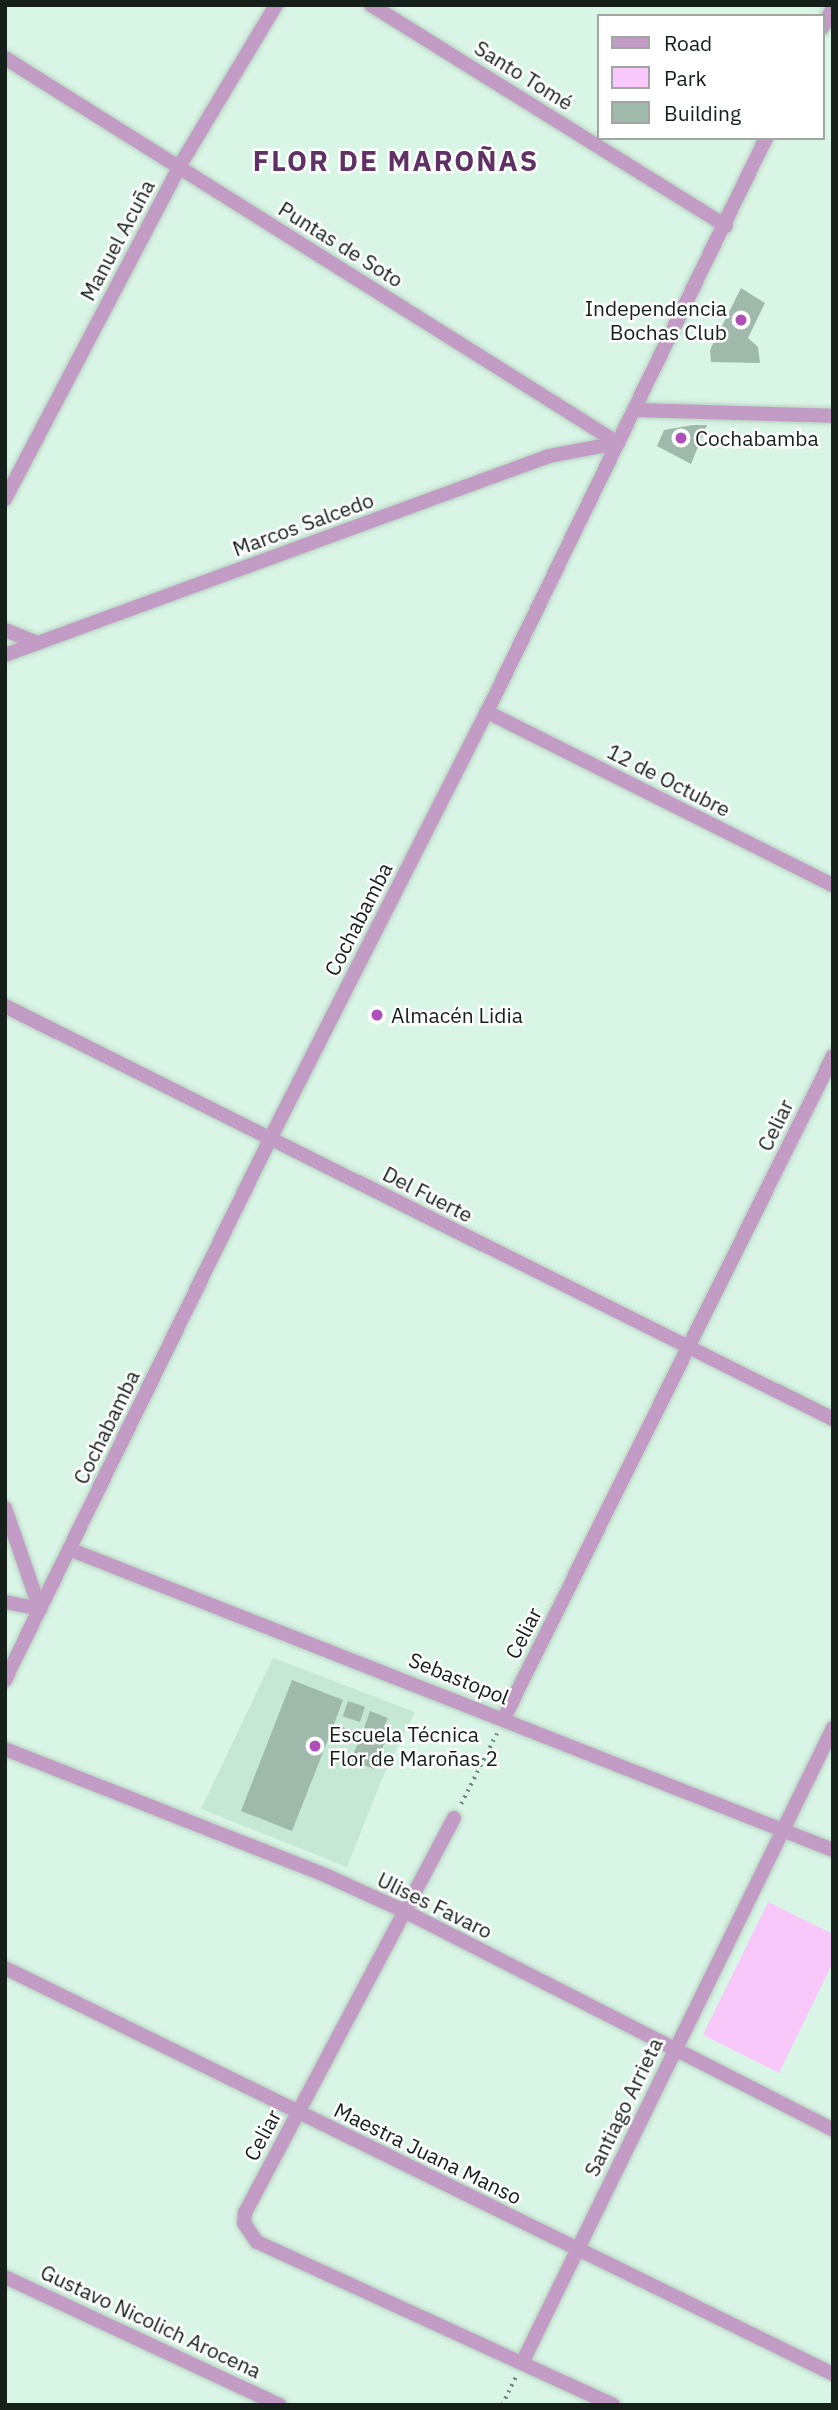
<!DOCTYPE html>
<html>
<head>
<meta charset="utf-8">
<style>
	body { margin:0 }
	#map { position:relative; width:838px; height:2410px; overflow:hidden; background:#d9f5e5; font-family:"IBM Plex Sans",sans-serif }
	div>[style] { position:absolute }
	.built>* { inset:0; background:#c5e8d5 }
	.green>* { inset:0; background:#f8c8fb }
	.building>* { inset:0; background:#9fb9ab; transform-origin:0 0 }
	.path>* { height:3.5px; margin-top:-1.75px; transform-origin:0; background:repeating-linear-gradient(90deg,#74867c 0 2px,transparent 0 7px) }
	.roads { filter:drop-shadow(0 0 2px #b6cfc0) drop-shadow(0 0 2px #b6cfc0) }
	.street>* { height:14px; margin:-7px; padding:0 7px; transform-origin:7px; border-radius:7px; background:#c39cc5 }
	.dots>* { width:19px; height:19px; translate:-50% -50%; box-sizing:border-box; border:4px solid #fff; border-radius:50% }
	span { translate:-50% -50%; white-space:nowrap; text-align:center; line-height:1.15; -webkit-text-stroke:5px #fff; paint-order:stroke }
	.street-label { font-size:21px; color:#16201a }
	.poi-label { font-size:21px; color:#16201a }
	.right { translate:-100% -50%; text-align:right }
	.left { translate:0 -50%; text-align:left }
	.district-label { font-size:28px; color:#603164; font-weight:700; letter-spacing:2px }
	.frame { position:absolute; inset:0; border:7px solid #16201a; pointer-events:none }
	.legend { position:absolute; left:597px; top:14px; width:228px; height:126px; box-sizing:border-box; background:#fff; border:2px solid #a2a6a3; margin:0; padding:9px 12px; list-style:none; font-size:21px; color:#16201a }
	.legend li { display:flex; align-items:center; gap:14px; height:35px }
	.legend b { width:35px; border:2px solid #a2a6a3 }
</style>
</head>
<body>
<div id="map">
	<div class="built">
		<div style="clip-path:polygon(273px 1658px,415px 1712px,382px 1779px,347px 1867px,201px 1809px)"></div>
	</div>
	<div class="green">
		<div style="clip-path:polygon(768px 1902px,833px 1934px,833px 1962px,779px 2073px,703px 2035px)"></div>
	</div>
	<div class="building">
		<div style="clip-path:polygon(741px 288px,765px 303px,748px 338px,758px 347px,760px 363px,711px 362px,710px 350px)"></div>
		<div style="clip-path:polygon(693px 425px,707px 425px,691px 464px,657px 446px,664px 430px)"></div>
		<div style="clip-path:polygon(292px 1680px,343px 1700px,334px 1724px,362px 1734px,370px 1711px,388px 1718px,384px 1727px,390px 1729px,374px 1769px,351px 1760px,358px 1743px,331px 1732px,292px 1831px,241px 1811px)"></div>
		<div style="left:348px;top:1701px;width:18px;height:16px;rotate:19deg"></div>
	</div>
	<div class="path">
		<div style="left:461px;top:1804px;width:80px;rotate:-63.1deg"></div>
		<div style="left:502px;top:2405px;width:32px;rotate:-64deg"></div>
	</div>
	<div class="roads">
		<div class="street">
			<div style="left:371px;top:5px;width:418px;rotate:31.9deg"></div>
			<div style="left:822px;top:28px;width:23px;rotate:-61deg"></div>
			<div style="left:5px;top:58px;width:724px;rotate:32.13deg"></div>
			<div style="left:635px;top:410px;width:198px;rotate:1.7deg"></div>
			<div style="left:5px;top:499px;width:375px;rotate:-62.3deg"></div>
			<div style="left:179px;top:167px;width:189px;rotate:-59.1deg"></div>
			<div style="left:5px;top:630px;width:35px;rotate:22deg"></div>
			<div style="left:5px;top:655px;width:579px;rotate:-20.09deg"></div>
			<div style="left:549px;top:456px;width:70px;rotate:-10.7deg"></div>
			<div style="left:487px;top:712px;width:387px;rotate:26.6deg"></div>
			<div style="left:5px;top:1006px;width:925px;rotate:26.51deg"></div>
			<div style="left:5px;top:1508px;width:107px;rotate:70.9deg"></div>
			<div style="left:69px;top:1549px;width:821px;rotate:21.5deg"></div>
			<div style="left:5px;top:1602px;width:36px;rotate:11deg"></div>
			<div style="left:5px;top:1680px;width:602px;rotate:-63.9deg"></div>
			<div style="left:270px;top:1139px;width:479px;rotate:-63.1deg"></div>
			<div style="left:487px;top:712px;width:638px;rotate:-64.08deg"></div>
			<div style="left:504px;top:1718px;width:739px;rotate:-63.57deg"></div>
			<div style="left:5px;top:1749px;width:344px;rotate:21.5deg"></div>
			<div style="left:325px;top:1875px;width:87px;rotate:24.5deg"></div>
			<div style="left:404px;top:1911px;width:482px;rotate:27deg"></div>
			<div style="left:454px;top:1818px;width:446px;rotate:117.9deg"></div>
			<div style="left:245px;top:2212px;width:11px;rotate:95deg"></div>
			<div style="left:244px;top:2223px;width:23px;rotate:56deg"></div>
			<div style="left:257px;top:2242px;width:392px;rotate:24.6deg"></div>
			<div style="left:5px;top:1968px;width:922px;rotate:26.12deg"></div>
			<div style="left:5px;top:2277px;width:303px;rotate:25deg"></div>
			<div style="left:523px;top:2361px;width:705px;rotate:-63.91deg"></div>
		</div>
	</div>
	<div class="dots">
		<div style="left:741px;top:320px;background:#b04fb7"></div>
		<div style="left:681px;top:438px;background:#b04fb7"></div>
		<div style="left:377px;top:1015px;background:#b04fb7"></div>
		<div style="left:315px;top:1746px;background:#b04fb7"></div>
	</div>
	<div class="street-label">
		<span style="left:524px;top:75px;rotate:32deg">Santo Tomé</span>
		<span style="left:117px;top:240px;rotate:-62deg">Manuel Acuña</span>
		<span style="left:341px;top:244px;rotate:32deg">Puntas de Soto</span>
		<span style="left:303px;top:524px;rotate:-20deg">Marcos Salcedo</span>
		<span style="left:669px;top:780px;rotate:27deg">12 de Octubre</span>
		<span style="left:358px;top:919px;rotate:-63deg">Cochabamba</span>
		<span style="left:775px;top:1125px;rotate:-64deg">Celiar</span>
		<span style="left:428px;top:1194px;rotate:27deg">Del Fuerte</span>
		<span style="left:106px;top:1427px;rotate:-64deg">Cochabamba</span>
		<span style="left:523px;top:1633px;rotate:-63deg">Celiar</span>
		<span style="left:459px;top:1678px;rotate:22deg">Sebastopol</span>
		<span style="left:435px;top:1905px;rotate:26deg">Ulises Favaro</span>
		<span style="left:623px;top:2107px;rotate:-64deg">Santiago Arrieta</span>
		<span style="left:262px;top:2135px;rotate:-62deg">Celiar</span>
		<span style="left:428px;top:2153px;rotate:26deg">Maestra Juana Manso</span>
		<span style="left:151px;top:2321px;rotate:25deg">Gustavo Nicolich Arocena</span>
	</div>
	<div class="poi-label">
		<span class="right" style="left:727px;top:320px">Independencia<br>Bochas Club</span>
		<span class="left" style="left:695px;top:438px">Cochabamba</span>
		<span class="left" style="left:391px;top:1015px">Almacén Lidia</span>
		<span class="left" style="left:329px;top:1746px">Escuela Técnica<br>Flor de Maroñas 2</span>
	</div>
	<div class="district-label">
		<span style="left:396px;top:161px">FLOR DE MAROÑAS</span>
	</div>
	<div class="frame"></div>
	<ul class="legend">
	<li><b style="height:9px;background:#c39cc5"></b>Road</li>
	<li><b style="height:19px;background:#f8c8fb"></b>Park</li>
	<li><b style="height:19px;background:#9fb9ab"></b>Building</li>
	</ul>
</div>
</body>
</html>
